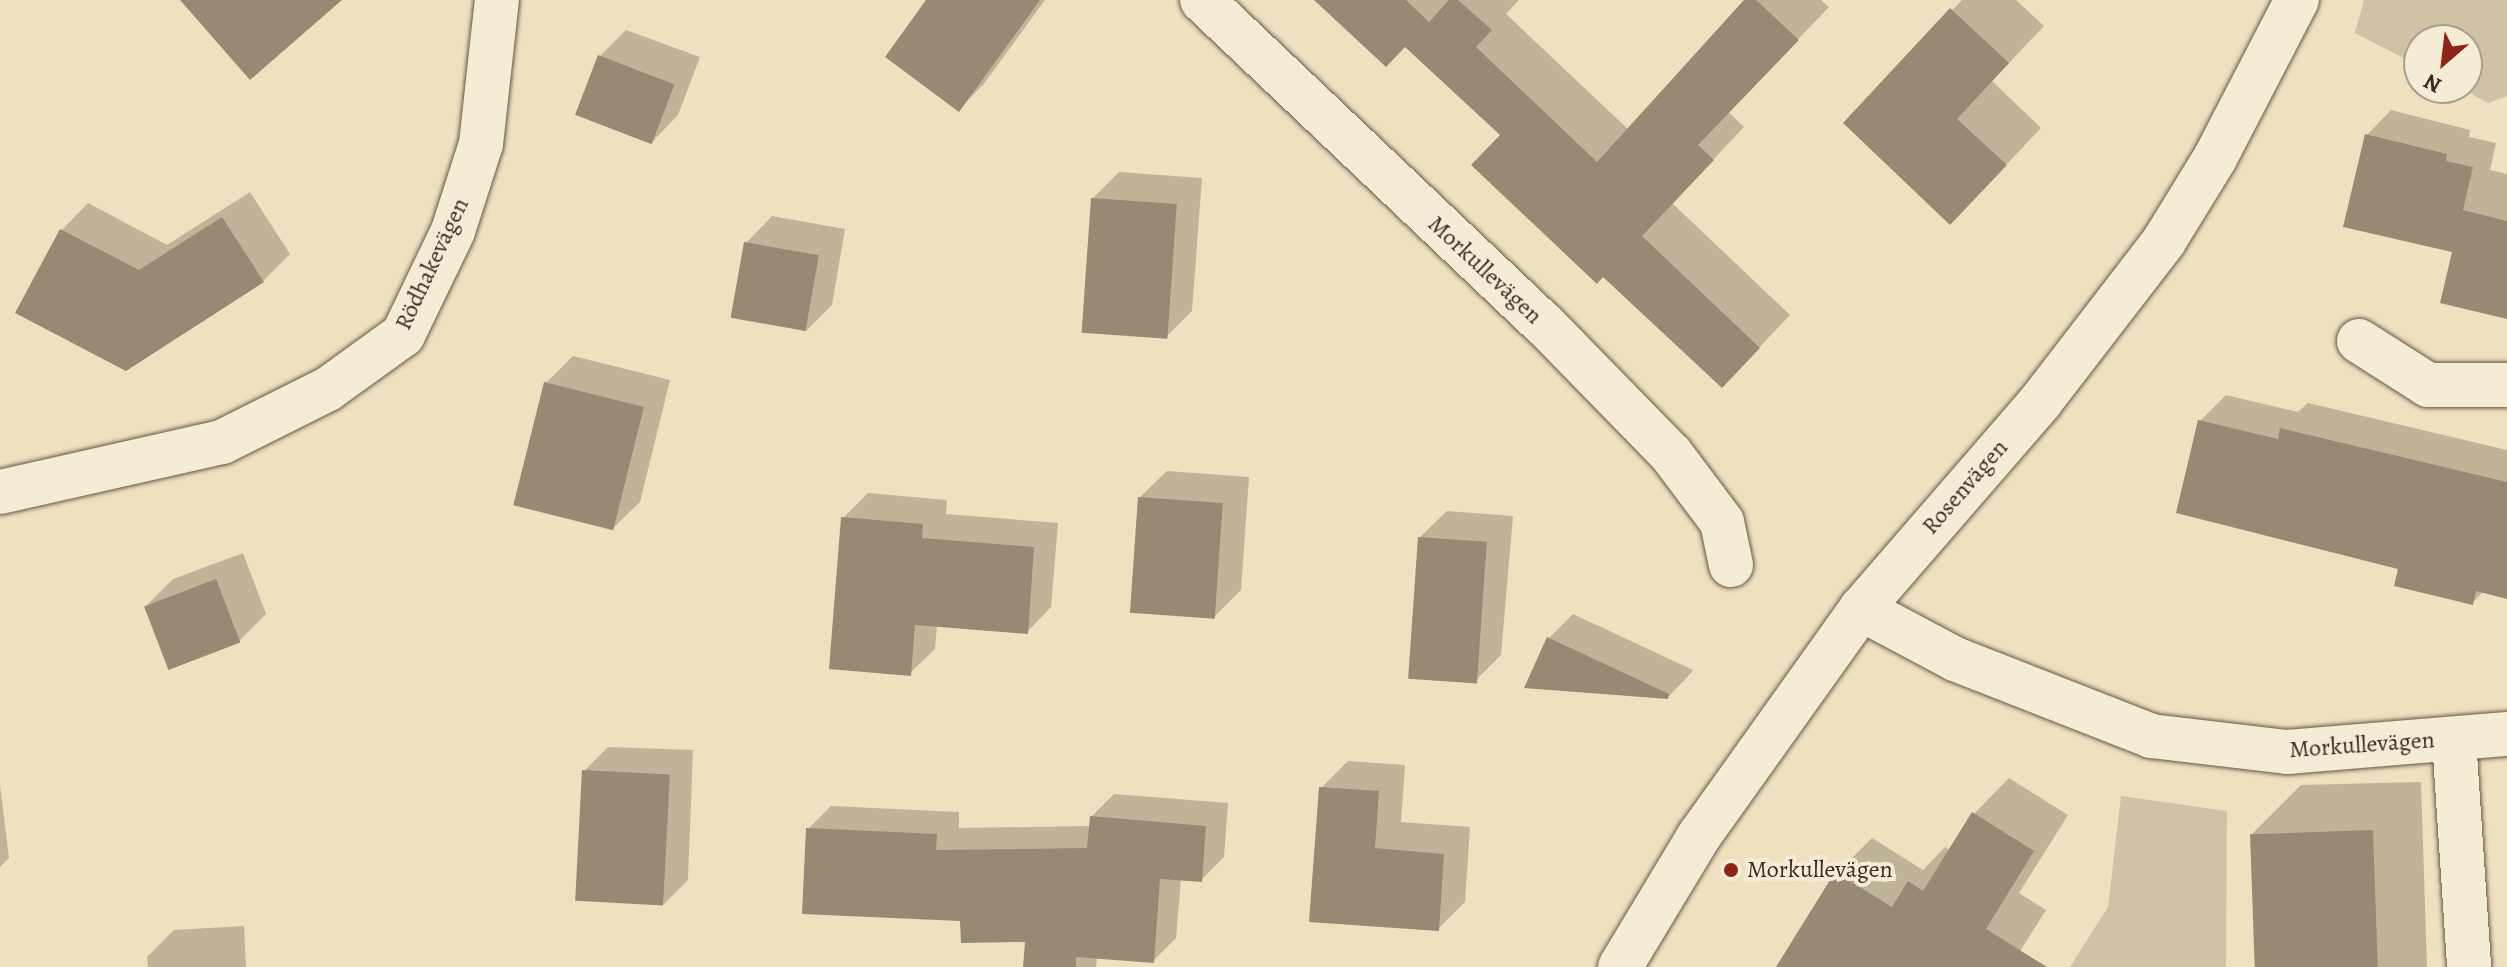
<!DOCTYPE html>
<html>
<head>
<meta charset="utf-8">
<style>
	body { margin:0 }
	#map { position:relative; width:2507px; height:967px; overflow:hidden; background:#efe1be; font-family:Alegreya,serif }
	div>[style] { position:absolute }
	.green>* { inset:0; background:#d0c2a4 }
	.shadow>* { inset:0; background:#0003 }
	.building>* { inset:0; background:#978a75; transform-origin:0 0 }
	.roads { filter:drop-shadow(0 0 2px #66584b) drop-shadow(0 0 2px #66584b) }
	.minor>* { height:44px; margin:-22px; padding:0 22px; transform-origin:22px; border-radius:22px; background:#f5ecd5 }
	.dots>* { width:22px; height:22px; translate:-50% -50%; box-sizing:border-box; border:4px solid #f5ecd5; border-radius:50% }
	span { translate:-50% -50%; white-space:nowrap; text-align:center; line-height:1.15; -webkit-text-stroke:8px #f5ecd5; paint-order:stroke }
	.street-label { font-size:24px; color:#382b25 }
	.poi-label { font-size:24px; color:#382b25 }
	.left { translate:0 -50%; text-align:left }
	.north { position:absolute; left:2403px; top:24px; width:80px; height:80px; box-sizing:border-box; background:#f5ecd5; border:2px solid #a99f8f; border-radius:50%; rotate:208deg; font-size:22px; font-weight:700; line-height:32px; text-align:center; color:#382b25 }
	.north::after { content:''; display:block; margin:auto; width:28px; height:36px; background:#8f2418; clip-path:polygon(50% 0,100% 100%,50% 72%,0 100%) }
</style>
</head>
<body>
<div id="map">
	<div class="green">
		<div style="clip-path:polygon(2364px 0,2507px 0,2507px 96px,2488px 103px,2460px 88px,2467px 88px,2467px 40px,2419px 40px,2419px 66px,2355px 33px)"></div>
		<div style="clip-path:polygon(2121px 796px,2227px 811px,2226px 967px,2070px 967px,2108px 907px)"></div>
	</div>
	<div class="shadow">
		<div style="clip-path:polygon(929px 0,1045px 0,983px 85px,959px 109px)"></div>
		<div style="clip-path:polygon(1317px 0,1519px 0,1506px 14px,1629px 130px,1747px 0,1821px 0,1829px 7px,1728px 112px,1744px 127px,1672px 203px,1790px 315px,1753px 354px,1406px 45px)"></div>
		<div style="clip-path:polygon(1962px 0,2016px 0,2044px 26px,1992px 81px,2041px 128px,1986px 186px,1845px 123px)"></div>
		<div style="clip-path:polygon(626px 30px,700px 57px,678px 115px,652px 142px,599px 57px)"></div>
		<div style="clip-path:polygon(2391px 110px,2470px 130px,2469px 137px,2496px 143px,2490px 170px,2507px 174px,2507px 317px,2367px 135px)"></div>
		<div style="clip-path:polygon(1119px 172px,1202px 178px,1192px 311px,1165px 338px,1093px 198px)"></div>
		<div style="clip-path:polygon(250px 192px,290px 254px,263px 281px,18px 312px,62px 230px,88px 203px,167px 245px)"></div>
		<div style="clip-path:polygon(772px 216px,845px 229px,832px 305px,805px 332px,746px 243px)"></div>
		<div style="clip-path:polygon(573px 356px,670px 380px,640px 502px,613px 528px,546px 383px)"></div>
		<div style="clip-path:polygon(2226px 395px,2298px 412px,2308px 403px,2507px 450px,2507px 592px,2484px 591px,2472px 603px,2401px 567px,2200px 421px)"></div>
		<div style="clip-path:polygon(1167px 471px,1249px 477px,1241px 590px,1214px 617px,1140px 497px)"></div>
		<div style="clip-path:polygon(868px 493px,947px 500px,946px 514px,1058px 523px,1051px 607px,1027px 632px,937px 625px,935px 649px,910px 673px,843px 518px)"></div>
		<div style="clip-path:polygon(1447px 511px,1513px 516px,1501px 655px,1474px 682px,1420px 537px)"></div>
		<div style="clip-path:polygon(243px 553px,266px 614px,239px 641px,146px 606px,173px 579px)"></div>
		<div style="clip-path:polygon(1573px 614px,1693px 670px,1692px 672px,1668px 697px,1549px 638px)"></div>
		<div style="clip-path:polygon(608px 747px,693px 750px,688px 880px,664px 904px,584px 771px)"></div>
		<div style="clip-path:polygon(1348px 761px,1405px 765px,1401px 822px,1470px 827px,1465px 902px,1438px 929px,1321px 788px)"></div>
		<div style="clip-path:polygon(2009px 778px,2068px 815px,2019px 893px,2046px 910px,2010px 967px,1778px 967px,1837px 873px,1872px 838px,1923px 870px,1945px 847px,1951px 851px,1974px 814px)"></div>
		<div style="clip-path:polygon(2421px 782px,2427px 967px,2256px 967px,2252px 834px,2301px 785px)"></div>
		<div style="clip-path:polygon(0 785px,9px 858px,0 867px)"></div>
		<div style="clip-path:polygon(1114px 794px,1228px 803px,1224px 857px,1201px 880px,1181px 878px,1176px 938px,1153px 961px,1097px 957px,1096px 967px,1025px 967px,1027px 940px,962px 919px,808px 829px,831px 806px,959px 812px,959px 828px,1091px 826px,1091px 817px)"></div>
		<div style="clip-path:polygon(244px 926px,246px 967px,148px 967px,147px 957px,174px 930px)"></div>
	</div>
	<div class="building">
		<div style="clip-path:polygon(180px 0,342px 0,250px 80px)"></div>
		<div style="clip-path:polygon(926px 0,1040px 0,959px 112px,885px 57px)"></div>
		<div style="clip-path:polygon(1314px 0,1406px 0,1429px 22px,1449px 0,1458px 0,1492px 30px,1476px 47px,1597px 162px,1744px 0,1756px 0,1799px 40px,1698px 145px,1714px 160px,1642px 236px,1760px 348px,1722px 388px,1603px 277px,1597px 284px,1471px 165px,1500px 135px,1405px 47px,1386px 67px)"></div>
		<div style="clip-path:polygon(1950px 8px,2009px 63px,1957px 119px,2007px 165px,1950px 225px,1843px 123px)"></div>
		<div style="left:598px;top:55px;width:82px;height:64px;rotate:21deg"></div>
		<div style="clip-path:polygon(2365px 134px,2447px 154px,2446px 161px,2473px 167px,2463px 210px,2507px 221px,2507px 319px,2440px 303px,2452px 252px,2343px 227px)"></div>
		<div style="left:1091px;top:198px;width:86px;height:135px;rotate:4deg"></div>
		<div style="clip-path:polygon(222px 217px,264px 282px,126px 371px,15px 313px,60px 229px,139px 270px)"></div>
		<div style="left:744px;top:242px;width:76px;height:77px;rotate:10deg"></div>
		<div style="left:544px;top:382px;width:103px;height:127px;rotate:14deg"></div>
		<div style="clip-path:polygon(2198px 420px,2278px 439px,2280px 428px,2507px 482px,2507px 599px,2476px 591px,2473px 605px,2394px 586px,2398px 569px,2176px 513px)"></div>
		<div style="left:1138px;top:497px;width:85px;height:116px;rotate:4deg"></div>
		<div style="clip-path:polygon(841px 517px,923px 524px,922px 538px,1034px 547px,1028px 634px,915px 625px,911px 676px,829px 669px)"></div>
		<div style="left:1418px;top:537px;width:69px;height:142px;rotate:4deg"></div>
		<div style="left:216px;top:579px;width:68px;height:77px;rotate:69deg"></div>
		<div style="clip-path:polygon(1547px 637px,1669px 694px,1668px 699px,1524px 688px)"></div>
		<div style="left:582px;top:770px;width:88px;height:131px;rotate:3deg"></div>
		<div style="clip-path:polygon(1319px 787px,1379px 791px,1375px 848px,1444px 854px,1439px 931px,1309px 922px)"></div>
		<div style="clip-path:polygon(1972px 812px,2034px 851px,1986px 929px,2047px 967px,1776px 967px,1835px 872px,1892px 907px,1908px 881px,1923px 891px)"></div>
		<div style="clip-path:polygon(1090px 816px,1206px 826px,1202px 882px,1160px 879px,1154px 963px,1076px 957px,1076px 967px,1023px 967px,1025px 942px,961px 943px,960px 921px,802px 914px,806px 828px,937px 834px,936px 850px,1087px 848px)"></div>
		<div style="left:2373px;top:830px;width:137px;height:123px;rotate:88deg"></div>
	</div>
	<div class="roads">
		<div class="minor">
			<div style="left:1202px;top:0;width:471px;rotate:43.5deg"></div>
			<div style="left:1544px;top:324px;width:182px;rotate:45.7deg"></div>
			<div style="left:1671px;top:454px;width:85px;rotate:53.1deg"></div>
			<div style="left:1722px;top:522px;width:44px;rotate:78.2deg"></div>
			<div style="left:2359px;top:341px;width:82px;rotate:32.5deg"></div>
			<div style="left:2428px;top:385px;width:79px"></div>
			<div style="left:0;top:492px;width:228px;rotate:-12.7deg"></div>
			<div style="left:222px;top:442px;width:119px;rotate:-26.6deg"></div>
			<div style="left:328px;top:389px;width:92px;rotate:-35.8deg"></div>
			<div style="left:403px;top:335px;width:115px;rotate:-64.3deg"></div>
			<div style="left:453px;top:231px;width:91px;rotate:-72.2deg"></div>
			<div style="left:481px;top:144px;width:145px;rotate:-83.7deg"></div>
			<div style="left:1861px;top:609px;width:106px;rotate:28deg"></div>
			<div style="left:1955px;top:659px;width:211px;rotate:21.4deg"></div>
			<div style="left:2151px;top:736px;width:137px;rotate:6.7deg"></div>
			<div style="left:2287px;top:752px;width:221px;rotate:-4.7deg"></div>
			<div style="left:2454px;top:739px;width:228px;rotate:86.2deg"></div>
			<div style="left:1620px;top:967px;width:153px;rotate:-58.9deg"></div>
			<div style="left:1699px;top:836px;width:279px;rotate:-54.5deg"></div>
			<div style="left:1861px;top:609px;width:275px;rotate:-49.1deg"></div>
			<div style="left:2041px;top:401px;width:202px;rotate:-52.4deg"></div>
			<div style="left:2164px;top:241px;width:97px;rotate:-58.4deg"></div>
			<div style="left:2215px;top:158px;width:178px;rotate:-62.6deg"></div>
		</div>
	</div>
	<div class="dots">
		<div style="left:1731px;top:870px;background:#8f2418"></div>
	</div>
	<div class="street-label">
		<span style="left:432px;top:264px;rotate:-65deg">Rödhakevägen</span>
		<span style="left:1485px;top:270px;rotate:43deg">Morkullevägen</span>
		<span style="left:1965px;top:487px;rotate:-49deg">Rosenvägen</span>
		<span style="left:2362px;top:745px;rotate:-4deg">Morkullevägen</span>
	</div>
	<div class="poi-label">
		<span class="left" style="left:1747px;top:870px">Morkullevägen</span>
	</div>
	<div class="north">N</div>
</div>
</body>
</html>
